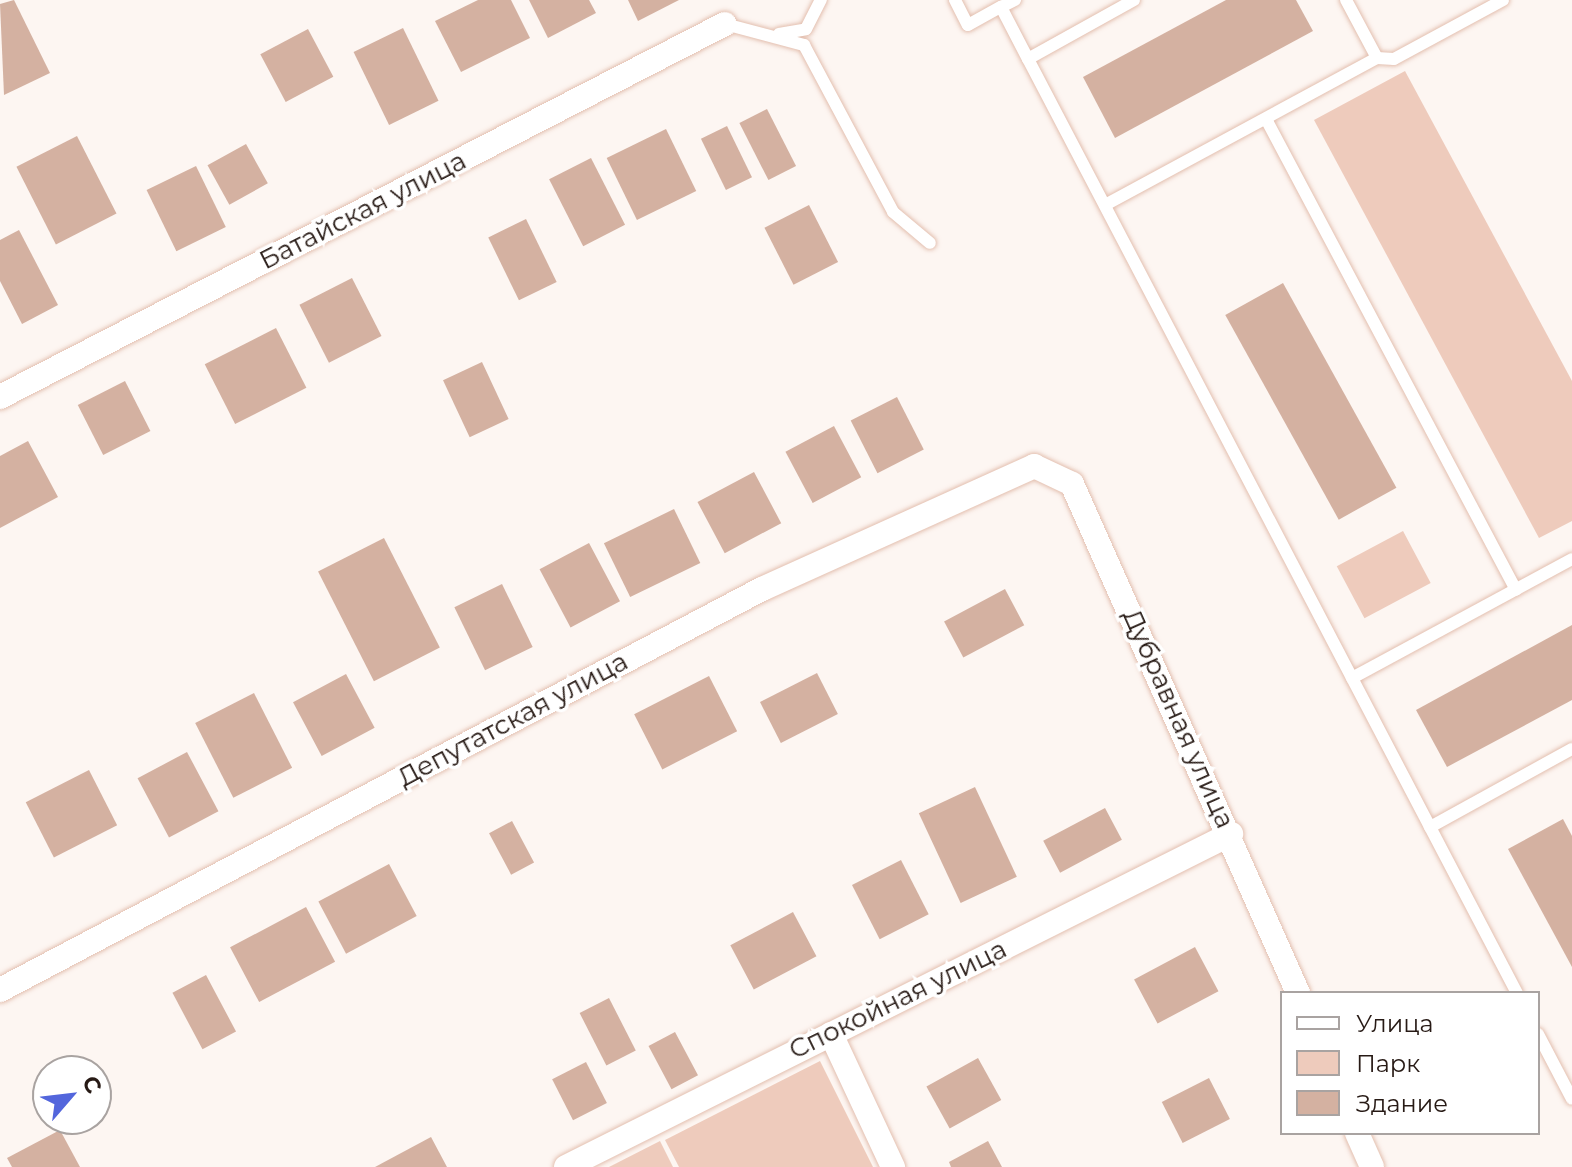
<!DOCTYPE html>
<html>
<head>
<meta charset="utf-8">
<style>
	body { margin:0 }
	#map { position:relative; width:1572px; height:1167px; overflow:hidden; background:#fdf6f2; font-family:Montserrat,sans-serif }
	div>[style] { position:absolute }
	.green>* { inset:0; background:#eecbbc; transform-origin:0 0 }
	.building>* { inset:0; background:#d4b1a1; transform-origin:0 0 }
	.roads { filter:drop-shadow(0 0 2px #e3bfaf) drop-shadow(0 0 2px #e3bfaf) }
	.service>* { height:12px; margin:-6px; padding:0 6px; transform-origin:6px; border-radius:6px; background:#fff }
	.minor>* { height:24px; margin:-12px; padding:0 12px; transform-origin:12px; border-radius:12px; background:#fff }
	span { translate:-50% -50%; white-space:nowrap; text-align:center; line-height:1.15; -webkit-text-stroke:7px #fff; paint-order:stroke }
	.street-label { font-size:26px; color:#271a15 }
	.legend { position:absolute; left:1280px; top:991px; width:260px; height:144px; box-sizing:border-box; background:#fff; border:2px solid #a9a3a1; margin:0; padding:10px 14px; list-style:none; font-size:24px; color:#271a15 }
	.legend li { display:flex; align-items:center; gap:16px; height:40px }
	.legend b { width:40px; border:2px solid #a9a3a1 }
	.north { position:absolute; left:32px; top:1055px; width:80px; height:80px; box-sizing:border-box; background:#fff; border:2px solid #a9a3a1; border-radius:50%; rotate:62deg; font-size:22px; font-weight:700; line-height:32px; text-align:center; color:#271a15 }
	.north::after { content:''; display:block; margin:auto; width:28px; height:36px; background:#5366dc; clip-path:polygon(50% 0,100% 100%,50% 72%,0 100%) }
</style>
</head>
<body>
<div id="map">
	<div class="green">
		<div style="clip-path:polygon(1405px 71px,1572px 381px,1572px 521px,1539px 538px,1314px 120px)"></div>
		<div style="left:1403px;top:531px;width:59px;height:75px;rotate:62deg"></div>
		<div style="clip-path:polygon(820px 1061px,873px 1167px,679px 1167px,665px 1140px)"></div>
		<div style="clip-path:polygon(660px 1141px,673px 1167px,609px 1167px)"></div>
	</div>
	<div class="building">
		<div style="clip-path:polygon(14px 0,50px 73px,4px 95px,0 4px)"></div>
		<div style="clip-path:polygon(478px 0,511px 0,530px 38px,461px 72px,435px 21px)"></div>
		<div style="clip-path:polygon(529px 0,589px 0,596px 13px,548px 38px)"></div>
		<div style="clip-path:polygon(628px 0,679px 0,638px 21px)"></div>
		<div style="clip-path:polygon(1226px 0,1296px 0,1313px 31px,1115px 138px,1083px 77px)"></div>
		<div style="left:403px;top:28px;width:81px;height:55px;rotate:64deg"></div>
		<div style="left:308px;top:29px;width:54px;height:54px;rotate:62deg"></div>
		<div style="left:767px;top:109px;width:64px;height:31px;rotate:63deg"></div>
		<div style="left:727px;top:126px;width:57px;height:29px;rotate:64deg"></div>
		<div style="left:666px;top:129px;width:69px;height:66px;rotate:64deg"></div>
		<div style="left:77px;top:136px;width:87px;height:68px;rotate:63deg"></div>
		<div style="left:246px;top:144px;width:45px;height:44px;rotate:61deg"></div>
		<div style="left:591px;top:158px;width:75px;height:47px;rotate:63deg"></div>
		<div style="left:196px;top:166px;width:68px;height:55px;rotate:64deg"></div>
		<div style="left:809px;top:205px;width:64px;height:50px;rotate:63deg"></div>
		<div style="left:526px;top:219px;width:70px;height:42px;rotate:64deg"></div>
		<div style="clip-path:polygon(19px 230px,58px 305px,22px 324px,0 281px,0 240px)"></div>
		<div style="left:352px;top:278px;width:65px;height:59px;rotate:63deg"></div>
		<div style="left:1283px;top:283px;width:234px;height:66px;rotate:61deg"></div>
		<div style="left:276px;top:328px;width:67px;height:80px;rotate:63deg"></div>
		<div style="left:482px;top:362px;width:63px;height:43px;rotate:65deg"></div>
		<div style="left:125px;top:381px;width:56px;height:53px;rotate:63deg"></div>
		<div style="left:897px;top:397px;width:59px;height:52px;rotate:63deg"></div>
		<div style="left:834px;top:426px;width:58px;height:55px;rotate:62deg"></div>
		<div style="clip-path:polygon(28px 441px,58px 497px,0 528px,0 456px)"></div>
		<div style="left:754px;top:472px;width:58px;height:64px;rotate:62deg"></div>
		<div style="left:674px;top:509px;width:60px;height:78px;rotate:64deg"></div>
		<div style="left:384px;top:538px;width:123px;height:74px;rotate:63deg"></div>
		<div style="left:589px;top:543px;width:66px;height:56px;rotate:62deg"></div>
		<div style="left:502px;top:584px;width:70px;height:53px;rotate:64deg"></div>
		<div style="left:1005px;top:589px;width:41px;height:69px;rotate:62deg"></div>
		<div style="clip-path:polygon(1572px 625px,1572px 700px,1447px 767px,1416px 710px)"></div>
		<div style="left:817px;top:673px;width:46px;height:64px;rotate:63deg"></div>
		<div style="left:346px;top:674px;width:61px;height:60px;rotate:62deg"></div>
		<div style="left:709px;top:676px;width:62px;height:84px;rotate:63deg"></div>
		<div style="left:254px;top:693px;width:84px;height:66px;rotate:63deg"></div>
		<div style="left:187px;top:752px;width:67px;height:56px;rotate:62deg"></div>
		<div style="left:89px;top:770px;width:62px;height:71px;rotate:63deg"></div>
		<div style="left:975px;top:787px;width:99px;height:62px;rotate:65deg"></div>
		<div style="left:1105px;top:808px;width:36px;height:70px;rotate:62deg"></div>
		<div style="clip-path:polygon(1563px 819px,1572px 836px,1572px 967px,1508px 849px)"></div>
		<div style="left:512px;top:821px;width:47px;height:26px;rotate:62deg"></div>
		<div style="left:901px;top:860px;width:61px;height:55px;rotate:63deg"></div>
		<div style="left:389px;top:864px;width:59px;height:80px;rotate:62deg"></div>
		<div style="left:306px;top:907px;width:62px;height:86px;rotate:62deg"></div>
		<div style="left:793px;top:912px;width:50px;height:71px;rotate:62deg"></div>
		<div style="left:1195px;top:947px;width:50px;height:69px;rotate:62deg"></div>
		<div style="left:206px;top:975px;width:64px;height:38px;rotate:62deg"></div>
		<div style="left:609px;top:998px;width:59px;height:33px;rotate:63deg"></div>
		<div style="left:675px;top:1032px;width:49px;height:30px;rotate:62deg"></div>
		<div style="left:978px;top:1058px;width:48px;height:59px;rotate:61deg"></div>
		<div style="left:586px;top:1062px;width:46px;height:38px;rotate:63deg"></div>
		<div style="left:1209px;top:1078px;width:46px;height:53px;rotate:63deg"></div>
		<div style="clip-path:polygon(60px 1130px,80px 1167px,12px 1167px,7px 1158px)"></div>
		<div style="clip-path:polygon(431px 1137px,447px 1167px,375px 1167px)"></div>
		<div style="clip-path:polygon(988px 1141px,1002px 1167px,951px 1167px,949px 1162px)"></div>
	</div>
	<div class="roads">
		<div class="service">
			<div style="left:955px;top:0;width:28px;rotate:63deg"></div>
			<div style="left:968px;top:25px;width:38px;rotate:-29deg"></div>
			<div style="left:1015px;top:0;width:16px;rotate:153deg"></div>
			<div style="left:1001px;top:7px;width:59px;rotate:62.6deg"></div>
			<div style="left:1134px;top:0;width:121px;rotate:150.9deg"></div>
			<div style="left:1028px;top:59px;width:1054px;rotate:62.37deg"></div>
			<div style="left:725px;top:24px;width:82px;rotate:14.9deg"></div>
			<div style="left:804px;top:45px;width:189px;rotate:61.9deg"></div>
			<div style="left:893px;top:212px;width:48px;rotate:40deg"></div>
			<div style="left:779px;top:34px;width:27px;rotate:-10deg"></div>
			<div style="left:806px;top:29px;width:33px;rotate:-63deg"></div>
			<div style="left:1377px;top:58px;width:17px;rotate:3deg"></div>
			<div style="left:1394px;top:59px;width:124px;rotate:-28.4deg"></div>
			<div style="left:1266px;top:119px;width:533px;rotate:62.04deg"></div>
			<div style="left:1105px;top:205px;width:309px;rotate:-28.4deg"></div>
			<div style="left:1377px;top:58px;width:66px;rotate:-118.1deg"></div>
			<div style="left:1352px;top:678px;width:250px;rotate:-28.4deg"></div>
			<div style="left:1430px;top:827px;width:162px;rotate:-28.8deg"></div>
			<div style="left:1538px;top:1034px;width:73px;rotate:62.4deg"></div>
		</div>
		<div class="minor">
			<div style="left:0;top:397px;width:815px;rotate:-27.23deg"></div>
			<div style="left:0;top:990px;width:861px;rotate:-27.76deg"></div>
			<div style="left:762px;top:589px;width:299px;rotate:-24.3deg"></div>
			<div style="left:1034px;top:466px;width:42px;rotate:25.3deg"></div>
			<div style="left:1072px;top:484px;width:557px;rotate:66.06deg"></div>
			<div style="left:831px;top:1034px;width:147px;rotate:65deg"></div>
			<div style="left:1357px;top:1133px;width:37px;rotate:66deg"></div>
			<div style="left:566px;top:1167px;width:744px;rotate:-26.6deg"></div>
		</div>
	</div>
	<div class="street-label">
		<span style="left:363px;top:211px;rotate:-27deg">Батайская улица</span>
		<span style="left:1178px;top:719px;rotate:66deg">Дубравная улица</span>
		<span style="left:513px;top:720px;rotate:-28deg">Депутатская улица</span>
		<span style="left:898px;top:1000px;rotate:-26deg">Спокойная улица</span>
	</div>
	<ul class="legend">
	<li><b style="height:10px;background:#fff"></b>Улица</li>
	<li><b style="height:22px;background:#eecbbc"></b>Парк</li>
	<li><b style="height:22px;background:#d4b1a1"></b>Здание</li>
	</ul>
	<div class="north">С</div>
</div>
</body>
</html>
